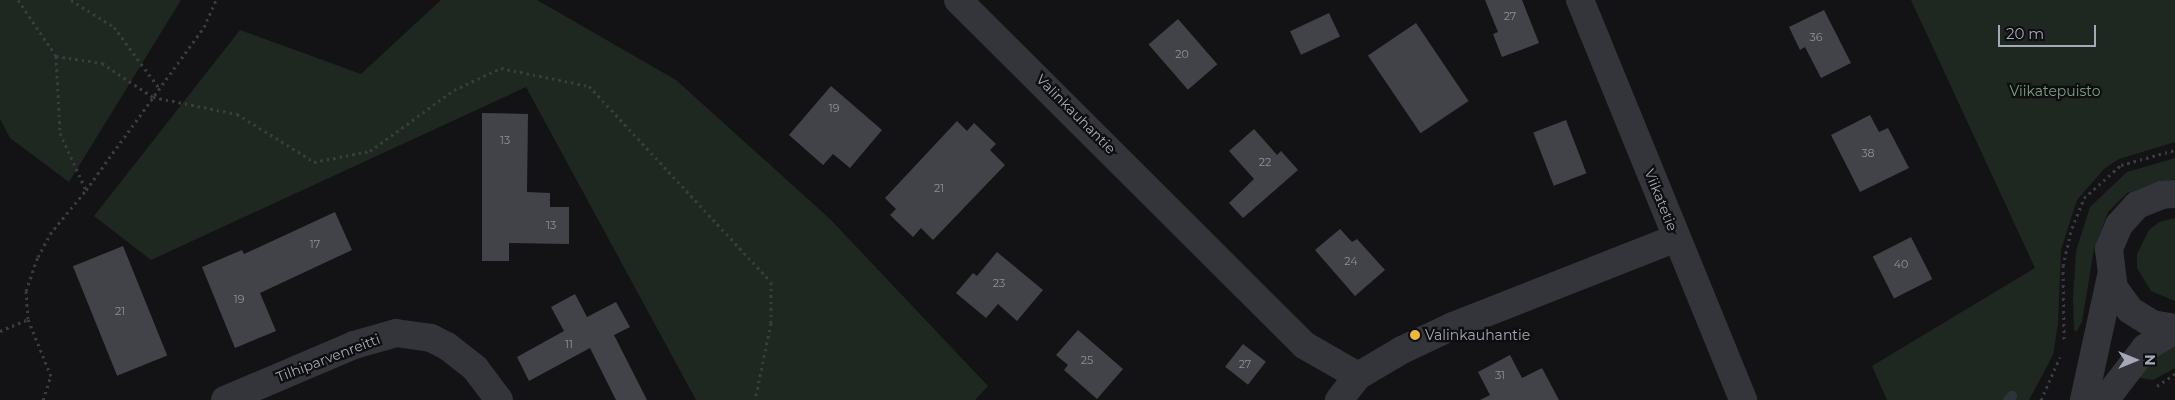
<!DOCTYPE html>
<html>
<head>
<meta charset="utf-8">
<style>
	body { margin:0 }
	#map { position:relative; width:2175px; height:400px; overflow:hidden; background:#131315; font-family:Montserrat,sans-serif }
	div>[style] { position:absolute }
	.green>* { inset:0; background:#1f2721 }
	.stream>* { height:10px; margin:-5px; padding:0 5px; transform-origin:5px; border-radius:5px; background:#2c333a }
	.building>* { inset:0; background:#424348; transform-origin:0 0 }
	.path>* { height:3px; margin-top:-1.5px; transform-origin:0; background:repeating-linear-gradient(90deg,#3a3c41 0 2.5px,transparent 0 6.5px) }
	.minor>* { height:28px; margin:-14px; padding:0 14px; transform-origin:14px; border-radius:14px; background:#34353a }
	.dots>* { width:14px; height:14px; translate:-50% -50%; box-sizing:border-box; border:2px solid #0e0e10; border-radius:50% }
	span { translate:-50% -50%; white-space:nowrap; text-align:center; line-height:1.15; -webkit-text-stroke:4.5px #0e0e10; paint-order:stroke }
	.number-label { font-size:11px; color:#8c909a }
	.number-label span { -webkit-text-stroke-width:0 }
	.park-label { font-size:14px; color:#7ca080 }
	.street-label { font-size:14px; color:#a5a9b5 }
	.poi-label { font-size:14px; color:#a5a9b5 }
	.left { translate:0 -50%; text-align:left }
	.north { position:absolute; left:2110px; top:335px; width:50px; height:50px; -webkit-text-stroke:4px #0e0e10; paint-order:stroke; rotate:90deg; font-size:14px; font-weight:700; line-height:20px; text-align:center; color:#a5a9b5 }
	.north::after { content:''; display:block; margin:auto; width:18px; height:22px; background:#a5a9b5; clip-path:polygon(50% 0,100% 100%,50% 72%,0 100%) }
	.scale { position:absolute; left:1998px; top:25px; width:98px; height:22px; box-sizing:border-box; border:2px solid #a5a9b5; border-top:0; padding-left:6px; font-size:15px; line-height:18px; white-space:nowrap; color:#a5a9b5; -webkit-text-stroke:4px #0e0e10; paint-order:stroke }
</style>
</head>
<body>
<div id="map">
	<div class="green">
		<div style="clip-path:polygon(0 0,181px 0,69px 182px,10px 138px,0 119px)"></div>
		<div style="clip-path:polygon(441px 0,537px 0,676px 80px,830px 219px,988px 386px,975px 400px,696px 400px,526px 87px,151px 260px,94px 216px,240px 30px,361px 74px)"></div>
		<div style="clip-path:polygon(1911px 0,2175px 0,2175px 142px,2119px 159px,2104px 169px,2077px 200px,2061px 250px,2058px 324px,2053px 355px,2029px 400px,1887px 400px,1872px 366px,2035px 268px)"></div>
		<div style="clip-path:polygon(2175px 158px,2175px 179px,2127px 193px,2108px 212px,2094px 249px,2082px 322px,2076px 332px,2074px 330px,2073px 298px,2076px 251px,2090px 207px,2127px 172px)"></div>
		<div style="clip-path:polygon(2175px 218px,2175px 301px,2151px 291px,2137px 268px,2137px 254px,2149px 230px,2159px 222px)"></div>
		<div style="clip-path:polygon(2175px 345px,2175px 368px,2153px 380px,2140px 378px,2139px 372px,2145px 364px)"></div>
	</div>
	<div class="stream">
		<div style="left:2008px;top:400px;width:6px;rotate:-45deg"></div>
	</div>
	<div class="building">
		<div style="clip-path:polygon(1485px 0,1522px 0,1539px 43px,1502px 57px,1493px 34px,1498px 32px)"></div>
		<div style="clip-path:polygon(1824px 10px,1851px 63px,1821px 78px,1805px 47px,1800px 50px,1789px 27px)"></div>
		<div style="left:1329px;top:13px;width:26px;height:43px;rotate:65deg"></div>
		<div style="left:1178px;top:19px;width:60px;height:39px;rotate:49deg"></div>
		<div style="left:1416px;top:23px;width:94px;height:58px;rotate:56deg"></div>
		<div style="clip-path:polygon(831px 86px,882px 130px,850px 168px,833px 154px,823px 165px,789px 135px)"></div>
		<div style="clip-path:polygon(482px 113px,528px 114px,527px 192px,550px 193px,550px 207px,569px 207px,569px 244px,509px 243px,509px 261px,482px 261px)"></div>
		<div style="clip-path:polygon(1870px 115px,1879px 132px,1888px 128px,1909px 168px,1860px 192px,1831px 135px)"></div>
		<div style="left:1566px;top:120px;width:57px;height:35px;rotate:69deg"></div>
		<div style="clip-path:polygon(957px 121px,967px 131px,974px 123px,996px 144px,990px 150px,1005px 165px,933px 240px,921px 228px,913px 237px,890px 215px,896px 209px,885px 198px)"></div>
		<div style="clip-path:polygon(1254px 129px,1277px 155px,1281px 151px,1298px 170px,1243px 218px,1229px 203px,1254px 179px,1229px 151px)"></div>
		<div style="clip-path:polygon(335px 212px,352px 250px,260px 293px,276px 331px,235px 348px,202px 267px,242px 250px,244px 254px)"></div>
		<div style="clip-path:polygon(1340px 229px,1352px 242px,1357px 239px,1385px 270px,1355px 296px,1315px 250px)"></div>
		<div style="left:1911px;top:237px;width:47px;height:43px;rotate:63deg"></div>
		<div style="left:123px;top:246px;width:118px;height:54px;rotate:68deg"></div>
		<div style="clip-path:polygon(997px 252px,1043px 290px,1017px 321px,998px 304px,986px 318px,956px 293px,973px 273px,977px 276px)"></div>
		<div style="clip-path:polygon(575px 294px,587px 317px,616px 302px,630px 327px,614px 335px,647px 400px,616px 400px,590px 348px,529px 381px,517px 357px,564px 331px,551px 307px)"></div>
		<div style="clip-path:polygon(1078px 330px,1123px 369px,1097px 399px,1064px 370px,1068px 365px,1056px 355px)"></div>
		<div style="left:1243px;top:344px;width:29px;height:29px;rotate:38deg"></div>
		<div style="clip-path:polygon(1510px 355px,1522px 378px,1542px 368px,1559px 400px,1480px 400px,1490px 395px,1478px 372px)"></div>
	</div>
	<div class="path">
		<div style="left:18px;top:0;width:68px;rotate:55.8deg"></div>
		<div style="left:56px;top:56px;width:47px;rotate:8.7deg"></div>
		<div style="left:102px;top:63px;width:61px;rotate:33.7deg"></div>
		<div style="left:153px;top:97px;width:86px;rotate:11.4deg"></div>
		<div style="left:237px;top:114px;width:91px;rotate:31.9deg"></div>
		<div style="left:314px;top:162px;width:57px;rotate:-11.1deg"></div>
		<div style="left:370px;top:151px;width:104px;rotate:-36deg"></div>
		<div style="left:454px;top:90px;width:52px;rotate:-25.1deg"></div>
		<div style="left:501px;top:68px;width:90px;rotate:11.6deg"></div>
		<div style="left:589px;top:86px;width:267px;rotate:47.1deg"></div>
		<div style="left:771px;top:282px;width:41px;rotate:90deg"></div>
		<div style="left:771px;top:323px;width:79px;rotate:101.7deg"></div>
		<div style="left:71px;top:0;width:51px;rotate:32.1deg"></div>
		<div style="left:114px;top:27px;width:76px;rotate:53.6deg"></div>
		<div style="left:56px;top:56px;width:77px;rotate:87deg"></div>
		<div style="left:60px;top:133px;width:63px;rotate:65.5deg"></div>
		<div style="left:0;top:331px;width:30px;rotate:-23deg"></div>
		<div style="left:2064px;top:339px;width:73px;rotate:-90.8deg"></div>
		<div style="left:2063px;top:266px;width:39px;rotate:-77deg"></div>
		<div style="left:2072px;top:228px;width:32px;rotate:-68deg"></div>
		<div style="left:2084px;top:198px;width:50px;rotate:-41.7deg"></div>
		<div style="left:2121px;top:165px;width:56px;rotate:-15.5deg"></div>
		<div style="left:2157px;top:386px;width:22px;rotate:-34deg"></div>
		<div style="left:43px;top:400px;width:25px;rotate:-72deg"></div>
		<div style="left:51px;top:376px;width:61px;rotate:-112deg"></div>
		<div style="left:28px;top:319px;width:28px;rotate:-94deg"></div>
		<div style="left:26px;top:291px;width:36px;rotate:-71deg"></div>
		<div style="left:38px;top:257px;width:26px;rotate:-62deg"></div>
		<div style="left:50px;top:234px;width:57px;rotate:-50.7deg"></div>
		<div style="left:86px;top:190px;width:201px;rotate:-54.1deg"></div>
		<div style="left:204px;top:27px;width:30px;rotate:-66deg"></div>
		<div style="left:2041px;top:400px;width:47px;rotate:-66.2deg"></div>
	</div>
	<div class="minor">
		<div style="left:958px;top:0;width:489px;rotate:44.9deg"></div>
		<div style="left:1304px;top:345px;width:62px;rotate:29.9deg"></div>
		<div style="left:1580px;top:0;width:432px;rotate:67.8deg"></div>
		<div style="left:2175px;top:194px;width:13px;rotate:176deg"></div>
		<div style="left:2162px;top:195px;width:27px;rotate:158deg"></div>
		<div style="left:2137px;top:205px;width:27px;rotate:132deg"></div>
		<div style="left:2119px;top:225px;width:26px;rotate:113deg"></div>
		<div style="left:2109px;top:249px;width:39px;rotate:83deg"></div>
		<div style="left:2114px;top:288px;width:27px;rotate:54deg"></div>
		<div style="left:2130px;top:310px;width:26px;rotate:32deg"></div>
		<div style="left:2152px;top:324px;width:23px;rotate:10deg"></div>
		<div style="left:225px;top:400px;width:140px;rotate:-23.1deg"></div>
		<div style="left:354px;top:345px;width:44px;rotate:-15.9deg"></div>
		<div style="left:396px;top:333px;width:35px;rotate:8deg"></div>
		<div style="left:431px;top:338px;width:18px;rotate:27deg"></div>
		<div style="left:447px;top:346px;width:36px;rotate:38deg"></div>
		<div style="left:475px;top:368px;width:40px;rotate:53deg"></div>
		<div style="left:1339px;top:400px;width:31px;rotate:-52deg"></div>
		<div style="left:1358px;top:376px;width:51px;rotate:-30.6deg"></div>
		<div style="left:1402px;top:350px;width:56px;rotate:-25.2deg"></div>
		<div style="left:1453px;top:326px;width:240px;rotate:-21.5deg"></div>
		<div style="left:2084px;top:400px;width:127px;rotate:-77.7deg"></div>
		<div style="left:2105px;top:400px;width:66px;rotate:-52.4deg"></div>
		<div style="left:2145px;top:348px;width:35px;rotate:-31deg"></div>
	</div>
	<div class="dots">
		<div style="left:1415px;top:335px;background:#eeb932"></div>
	</div>
	<div class="number-label">
		<span style="left:1510px;top:16px">27</span>
		<span style="left:1816px;top:37px">36</span>
		<span style="left:1182px;top:54px">20</span>
		<span style="left:834px;top:108px">19</span>
		<span style="left:505px;top:140px">13</span>
		<span style="left:1868px;top:153px">38</span>
		<span style="left:1265px;top:162px">22</span>
		<span style="left:939px;top:188px">21</span>
		<span style="left:551px;top:225px">13</span>
		<span style="left:315px;top:244px">17</span>
		<span style="left:1351px;top:261px">24</span>
		<span style="left:1901px;top:264px">40</span>
		<span style="left:999px;top:283px">23</span>
		<span style="left:239px;top:299px">19</span>
		<span style="left:120px;top:311px">21</span>
		<span style="left:569px;top:344px">11</span>
		<span style="left:1087px;top:360px">25</span>
		<span style="left:1245px;top:364px">27</span>
		<span style="left:1500px;top:375px">31</span>
	</div>
	<div class="park-label">
		<span style="left:2055px;top:91px">Viikatepuisto</span>
	</div>
	<div class="street-label">
		<span style="left:1076px;top:114px;rotate:45deg">Valinkauhantie</span>
		<span style="left:1661px;top:200px;rotate:68deg">Viikatetie</span>
		<span style="left:328px;top:358px;rotate:-21deg">Tilhiparvenreitti</span>
	</div>
	<div class="poi-label">
		<span class="left" style="left:1425px;top:335px">Valinkauhantie</span>
	</div>
	<div class="north">N</div>
	<div class="scale">20 m</div>
</div>
</body>
</html>
